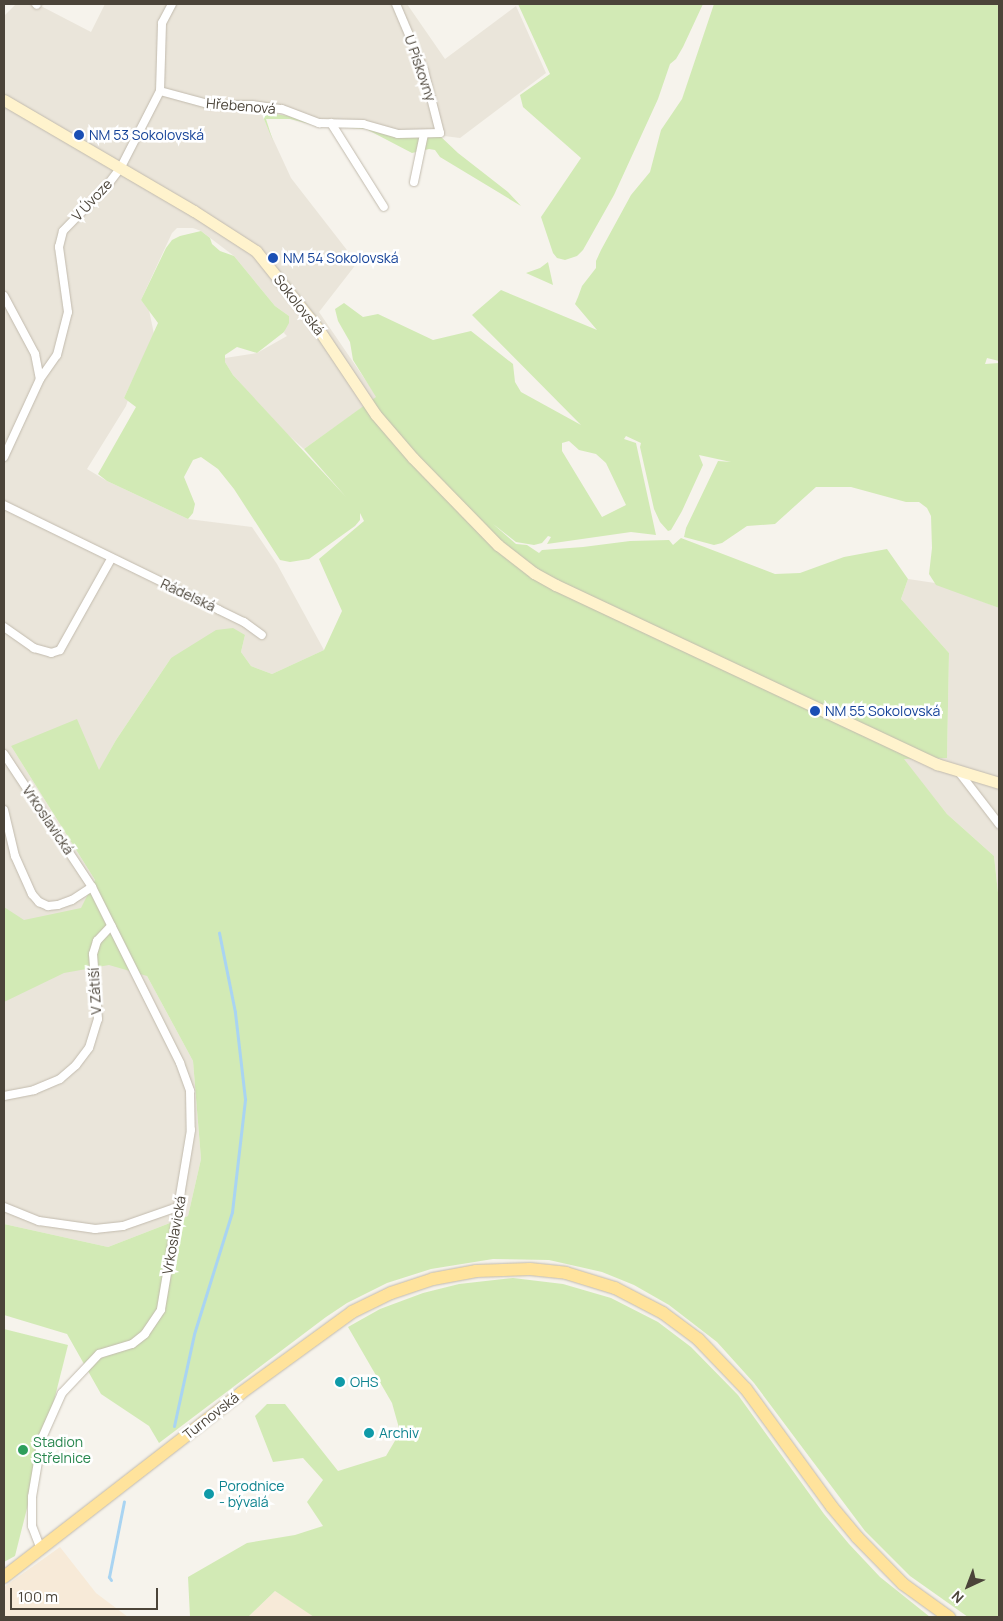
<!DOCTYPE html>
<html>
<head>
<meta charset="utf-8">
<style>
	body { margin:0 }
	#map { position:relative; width:1003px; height:1621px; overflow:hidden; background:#f6f3ec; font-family:Manrope,sans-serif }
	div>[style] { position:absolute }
	.residential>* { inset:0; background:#eae5da }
	.commercial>* { inset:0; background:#f7ead8 }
	.green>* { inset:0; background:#d2eab5 }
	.stream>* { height:3px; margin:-1.5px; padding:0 1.5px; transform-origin:1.5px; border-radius:1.5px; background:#a9d4f2 }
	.roads { filter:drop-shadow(0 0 1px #c2bbae) drop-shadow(0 0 1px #c2bbae) }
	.street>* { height:8px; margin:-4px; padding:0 4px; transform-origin:4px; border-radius:4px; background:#fff }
	.secondary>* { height:11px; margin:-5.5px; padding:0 5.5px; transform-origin:5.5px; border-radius:5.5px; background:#fff3cd }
	.primary>* { height:12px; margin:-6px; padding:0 6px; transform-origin:6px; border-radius:6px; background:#ffe39c }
	.dots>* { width:14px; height:14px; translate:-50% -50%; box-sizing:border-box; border:2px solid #fff; border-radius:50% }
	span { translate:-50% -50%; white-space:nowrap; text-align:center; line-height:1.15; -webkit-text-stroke:5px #fff; paint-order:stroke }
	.street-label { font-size:14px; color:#4b4439 }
	.transit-label { font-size:14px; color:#164399 }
	.left { translate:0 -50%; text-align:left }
	.culture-label { font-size:14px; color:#0d838f }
	.leisure-label { font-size:14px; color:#27864d }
	.frame { position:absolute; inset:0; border:5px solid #4b4439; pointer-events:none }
	.north { position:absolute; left:943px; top:1561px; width:50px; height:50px; -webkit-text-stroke:4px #fff; paint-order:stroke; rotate:223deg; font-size:14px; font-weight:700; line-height:20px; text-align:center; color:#4b4439 }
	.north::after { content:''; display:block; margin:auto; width:18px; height:22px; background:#4b4439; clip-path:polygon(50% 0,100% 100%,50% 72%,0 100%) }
	.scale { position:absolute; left:10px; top:1588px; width:148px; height:22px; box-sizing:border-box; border:2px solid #4b4439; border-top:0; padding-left:6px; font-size:15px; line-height:18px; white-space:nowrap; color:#4b4439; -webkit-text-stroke:4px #fff; paint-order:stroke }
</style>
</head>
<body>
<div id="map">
	<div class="residential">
		<div style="clip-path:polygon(16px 4px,37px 4px,91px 32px,105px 4px,407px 4px,445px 59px,516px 6px,546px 73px,460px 138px,261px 113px,291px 178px,357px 263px,319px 312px,377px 397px,304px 449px,287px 434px,233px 375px,225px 362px,225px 358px,257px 353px,287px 336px,284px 333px,289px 316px,275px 306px,234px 256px,201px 231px,193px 228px,177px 228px,172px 233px,141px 300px,149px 310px,154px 334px,124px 398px,128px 400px,126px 406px,87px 469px,107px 481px,188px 519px,252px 527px,277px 564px,324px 650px,272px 674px,251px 666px,241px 652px,245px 635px,171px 658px,116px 740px,99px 771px,11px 746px,95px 880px,193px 1061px,201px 1159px,188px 1216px,108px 1247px,4px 1224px,4px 16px)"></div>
		<div style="clip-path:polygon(908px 579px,935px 583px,999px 608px,999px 902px,994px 856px,947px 814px,903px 759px,947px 757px,949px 653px,901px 599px)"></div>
	</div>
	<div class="commercial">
		<div style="clip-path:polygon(60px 1547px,96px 1593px,128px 1617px,4px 1617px,4px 1587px)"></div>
		<div style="clip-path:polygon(275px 1591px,314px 1616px,314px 1617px,248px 1617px)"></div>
	</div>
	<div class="green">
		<div style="clip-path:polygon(518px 4px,703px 4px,683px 47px,676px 59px,670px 64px,658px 99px,614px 195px,583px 250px,577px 256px,565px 260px,557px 258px,553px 253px,541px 217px,581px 158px,523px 107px,520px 95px,550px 74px)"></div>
		<div style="clip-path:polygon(evenodd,714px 4px,999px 4px,999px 361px,987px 358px,985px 364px,999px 363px,999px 608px,936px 585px,929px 574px,932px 548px,931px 516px,927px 508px,919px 502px,906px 502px,851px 487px,816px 487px,775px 524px,747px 526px,722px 543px,714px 545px,684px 537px,686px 528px,718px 461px,731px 462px,699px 455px,703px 465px,682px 511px,671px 530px,668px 531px,660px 522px,654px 509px,640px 447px,641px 443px,626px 436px,624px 439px,636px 443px,656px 535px,631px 532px,547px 544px,551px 537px,548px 536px,542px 543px,534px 545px,516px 542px,493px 524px,516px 544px,527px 545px,539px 553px,542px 550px,583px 547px,630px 541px,669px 540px,673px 545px,681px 538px,775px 574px,800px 573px,844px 557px,887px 549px,908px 579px,901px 599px,949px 653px,947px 758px,904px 759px,947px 814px,994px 856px,999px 902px,999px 1617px,968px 1617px,910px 1576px,865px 1531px,754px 1383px,717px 1342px,669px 1305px,634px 1285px,602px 1272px,549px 1260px,493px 1259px,431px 1269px,387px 1283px,347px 1303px,326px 1317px,159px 1443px,149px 1426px,101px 1394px,67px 1334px,4px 1315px,4px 1224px,108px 1247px,188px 1216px,201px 1159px,193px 1061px,147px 976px,109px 965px,64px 973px,4px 1002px,4px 907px,24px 920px,81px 908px,95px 880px,11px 746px,77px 719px,99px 770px,116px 740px,171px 658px,216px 630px,233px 628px,245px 635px,241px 652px,251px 666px,272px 674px,324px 650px,342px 611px,319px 559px,364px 521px,360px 513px,360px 520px,355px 526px,309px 559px,290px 562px,280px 560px,234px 489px,218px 469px,201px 457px,193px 460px,184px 477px,195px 504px,193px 513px,188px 519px,107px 481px,98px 474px,136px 407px,124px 398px,158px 323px,141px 300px,166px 248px,172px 240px,180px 236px,201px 231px,210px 238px,212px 244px,220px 251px,234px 256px,275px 306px,289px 316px,289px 323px,284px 332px,257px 353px,237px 347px,225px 355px,225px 362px,233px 375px,346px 497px,304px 449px,376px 397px,353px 360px,350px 342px,338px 321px,335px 309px,344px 303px,363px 317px,378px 314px,433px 340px,471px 331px,513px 364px,515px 382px,521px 392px,581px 425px,472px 315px,501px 290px,597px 330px,575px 304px,578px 297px,582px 286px,596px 268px,596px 261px,601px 250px,631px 195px,650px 172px,661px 130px,682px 99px,714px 4px,569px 441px,579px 450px,596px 454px,606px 463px,626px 505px,602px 517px,562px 451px,562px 443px,569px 441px)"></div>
		<div style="clip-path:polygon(261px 112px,348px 125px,399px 136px,439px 135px,458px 153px,508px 192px,521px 206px,440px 157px,435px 150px,429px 149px,412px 153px,366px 129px,317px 126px,290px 119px,266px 119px,273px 141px)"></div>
		<div style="clip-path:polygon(548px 262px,553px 285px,526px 273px,540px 268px)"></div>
		<div style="clip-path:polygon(513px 1278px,563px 1284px,611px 1298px,658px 1322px,691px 1347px,738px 1395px,824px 1514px,849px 1544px,880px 1577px,930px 1617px,314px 1617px,275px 1591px,248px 1617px,190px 1617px,188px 1577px,247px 1543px,295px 1535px,323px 1526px,307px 1502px,323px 1480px,303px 1458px,273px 1462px,255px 1416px,267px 1404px,285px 1404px,338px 1471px,386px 1456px,396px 1439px,399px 1428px,392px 1403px,348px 1327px,380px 1309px,423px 1293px,459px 1284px)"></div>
		<div style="clip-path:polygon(4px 1329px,68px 1345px,15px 1556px,4px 1562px)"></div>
	</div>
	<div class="stream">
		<div style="left:174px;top:1426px;width:94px;rotate:-77.7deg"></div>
		<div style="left:194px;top:1334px;width:128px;rotate:-72.7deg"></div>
		<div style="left:232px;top:1212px;width:114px;rotate:-83.4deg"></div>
		<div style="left:245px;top:1099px;width:88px;rotate:-96.6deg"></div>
		<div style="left:235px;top:1012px;width:81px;rotate:-101.4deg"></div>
		<div style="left:111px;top:1580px;width:4px;rotate:-124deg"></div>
		<div style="left:109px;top:1577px;width:77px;rotate:-78.8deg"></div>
	</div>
	<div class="roads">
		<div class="street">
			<div style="left:36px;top:4px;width:1px;rotate:45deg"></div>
			<div style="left:160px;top:91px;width:54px;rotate:15.1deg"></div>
			<div style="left:212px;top:105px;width:40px"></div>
			<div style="left:252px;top:105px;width:30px;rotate:8deg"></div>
			<div style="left:282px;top:109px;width:40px;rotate:21deg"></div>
			<div style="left:319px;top:123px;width:44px;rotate:1.3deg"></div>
			<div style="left:363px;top:124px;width:36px;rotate:16deg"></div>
			<div style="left:398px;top:134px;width:42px;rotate:-1.4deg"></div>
			<div style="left:440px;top:133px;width:65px;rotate:-104.3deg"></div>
			<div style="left:424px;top:70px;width:72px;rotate:-113deg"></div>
			<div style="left:331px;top:123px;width:99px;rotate:57.8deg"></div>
			<div style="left:414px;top:182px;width:49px;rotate:-78.2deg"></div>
			<div style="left:4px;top:296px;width:66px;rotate:61.9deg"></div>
			<div style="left:35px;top:354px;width:25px;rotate:79deg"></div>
			<div style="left:40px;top:379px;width:86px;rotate:114.8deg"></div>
			<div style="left:40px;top:379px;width:29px;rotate:-55deg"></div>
			<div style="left:57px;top:355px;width:44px;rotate:-75.7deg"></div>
			<div style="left:68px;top:312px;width:66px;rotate:-97.9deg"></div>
			<div style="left:59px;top:247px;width:16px;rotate:-76deg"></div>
			<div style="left:63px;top:231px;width:62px;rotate:-45.7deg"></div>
			<div style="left:106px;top:187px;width:25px;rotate:-53deg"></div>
			<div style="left:121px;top:167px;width:85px;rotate:-62.8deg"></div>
			<div style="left:160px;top:91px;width:68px;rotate:-88.3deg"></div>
			<div style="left:162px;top:23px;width:21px;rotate:-62deg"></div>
			<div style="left:4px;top:505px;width:239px;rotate:26deg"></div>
			<div style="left:219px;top:610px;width:28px;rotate:26deg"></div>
			<div style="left:244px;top:622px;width:22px;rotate:36deg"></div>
			<div style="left:4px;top:627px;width:37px;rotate:35deg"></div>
			<div style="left:34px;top:648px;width:18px;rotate:16deg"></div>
			<div style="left:51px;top:653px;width:9px;rotate:-18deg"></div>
			<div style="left:60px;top:650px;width:104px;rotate:-60.7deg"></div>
			<div style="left:4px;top:754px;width:159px;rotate:56.5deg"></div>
			<div style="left:92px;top:887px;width:197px;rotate:63.4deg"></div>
			<div style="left:180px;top:1063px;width:30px;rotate:70deg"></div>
			<div style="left:190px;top:1091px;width:39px;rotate:89deg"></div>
			<div style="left:191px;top:1130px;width:182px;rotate:99.5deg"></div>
			<div style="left:161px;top:1310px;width:29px;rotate:124deg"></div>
			<div style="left:145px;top:1334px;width:16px;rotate:142deg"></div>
			<div style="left:132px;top:1344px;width:34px;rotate:163deg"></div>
			<div style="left:99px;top:1354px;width:54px;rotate:133.5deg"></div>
			<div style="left:62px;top:1393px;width:49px;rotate:114deg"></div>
			<div style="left:42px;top:1438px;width:60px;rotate:99.6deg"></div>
			<div style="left:32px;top:1497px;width:29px;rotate:90deg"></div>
			<div style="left:32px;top:1526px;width:25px;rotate:69deg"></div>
			<div style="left:959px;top:772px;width:66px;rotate:52.4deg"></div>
			<div style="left:4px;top:810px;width:47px;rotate:76.6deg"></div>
			<div style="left:15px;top:856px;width:42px;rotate:65.9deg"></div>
			<div style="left:32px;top:894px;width:11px;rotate:49deg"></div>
			<div style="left:39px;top:902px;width:10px;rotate:24deg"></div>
			<div style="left:48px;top:906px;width:10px;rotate:-6deg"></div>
			<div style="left:58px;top:905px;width:15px;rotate:-20deg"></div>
			<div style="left:72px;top:900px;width:24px;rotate:-33deg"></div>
			<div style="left:4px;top:1096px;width:31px;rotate:-11deg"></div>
			<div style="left:34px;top:1090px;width:28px;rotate:-23deg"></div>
			<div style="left:60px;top:1079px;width:21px;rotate:-41deg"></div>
			<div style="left:76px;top:1065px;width:21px;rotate:-53deg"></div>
			<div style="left:89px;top:1048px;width:30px;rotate:-73deg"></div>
			<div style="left:98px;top:1019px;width:65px;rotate:-94.4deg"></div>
			<div style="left:93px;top:954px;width:14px;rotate:-73deg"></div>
			<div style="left:97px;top:941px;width:21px;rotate:-47deg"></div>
			<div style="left:4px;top:1207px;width:38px;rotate:22deg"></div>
			<div style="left:39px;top:1221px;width:57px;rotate:8.1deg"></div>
			<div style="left:95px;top:1229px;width:28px;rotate:-6deg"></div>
			<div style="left:123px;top:1226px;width:60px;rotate:-19.3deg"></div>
		</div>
		<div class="secondary">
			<div style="left:4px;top:100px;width:220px;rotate:30.3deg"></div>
			<div style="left:194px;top:211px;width:74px;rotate:32.8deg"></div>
			<div style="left:256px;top:251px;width:101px;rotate:51.4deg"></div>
			<div style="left:319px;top:330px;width:102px;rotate:56.2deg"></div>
			<div style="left:376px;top:415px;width:57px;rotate:49.3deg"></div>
			<div style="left:413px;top:458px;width:122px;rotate:45.7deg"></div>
			<div style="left:498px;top:545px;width:46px;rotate:37.9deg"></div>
			<div style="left:534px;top:573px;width:25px;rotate:29deg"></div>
			<div style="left:556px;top:585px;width:421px;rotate:25.2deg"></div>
			<div style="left:937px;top:764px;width:65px;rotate:17deg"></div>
		</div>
		<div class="primary">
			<div style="left:4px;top:1577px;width:300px;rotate:-37.8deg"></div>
			<div style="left:241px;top:1393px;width:137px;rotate:-36.1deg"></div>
			<div style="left:352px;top:1312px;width:43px;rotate:-26deg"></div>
			<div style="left:391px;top:1293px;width:44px;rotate:-18.4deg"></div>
			<div style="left:433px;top:1279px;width:44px;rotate:-10.5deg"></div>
			<div style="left:476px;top:1271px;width:54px;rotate:-2.1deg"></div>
			<div style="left:530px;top:1269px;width:36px;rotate:6deg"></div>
			<div style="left:566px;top:1273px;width:51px;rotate:17deg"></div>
			<div style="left:615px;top:1288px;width:54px;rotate:27.5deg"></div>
			<div style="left:663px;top:1313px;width:44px;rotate:36.6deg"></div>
			<div style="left:698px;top:1339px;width:69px;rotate:46.2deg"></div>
			<div style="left:746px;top:1389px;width:146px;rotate:53.9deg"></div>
			<div style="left:832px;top:1507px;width:39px;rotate:50deg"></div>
			<div style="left:857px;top:1537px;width:66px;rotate:45.6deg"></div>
			<div style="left:903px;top:1584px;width:57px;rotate:35.7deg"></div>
		</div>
	</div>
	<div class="dots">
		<div style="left:79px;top:135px;background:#1a4fb4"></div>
		<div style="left:273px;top:258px;background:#1a4fb4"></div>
		<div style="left:815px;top:711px;background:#1a4fb4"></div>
		<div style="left:340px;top:1382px;background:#0f9aa8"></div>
		<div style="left:369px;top:1433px;background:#0f9aa8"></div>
		<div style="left:23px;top:1450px;background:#2e9e5b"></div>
		<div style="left:209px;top:1494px;background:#0f9aa8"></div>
	</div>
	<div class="street-label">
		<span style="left:420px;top:68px;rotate:71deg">U Pískovny</span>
		<span style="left:241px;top:106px;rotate:5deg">Hřebenová</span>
		<span style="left:92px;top:200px;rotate:-47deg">V Úvoze</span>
		<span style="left:299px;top:305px;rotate:52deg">Sokolovská</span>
		<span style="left:188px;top:595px;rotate:25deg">Rádelská</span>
		<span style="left:48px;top:820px;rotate:56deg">Vrkoslavická</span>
		<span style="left:95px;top:991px;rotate:-93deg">V Zátiší</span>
		<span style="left:174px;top:1235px;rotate:-80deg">Vrkoslavická</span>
		<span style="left:211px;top:1416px;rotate:-38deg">Turnovská</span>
	</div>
	<div class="transit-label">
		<span class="left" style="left:89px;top:135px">NM 53 Sokolovská</span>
		<span class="left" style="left:283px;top:258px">NM 54 Sokolovská</span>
		<span class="left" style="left:825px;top:711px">NM 55 Sokolovská</span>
	</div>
	<div class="culture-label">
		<span class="left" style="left:350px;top:1382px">OHS</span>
		<span class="left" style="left:379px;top:1433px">Archiv</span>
		<span class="left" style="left:219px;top:1494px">Porodnice<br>- bývalá</span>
	</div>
	<div class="leisure-label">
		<span class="left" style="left:33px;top:1450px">Stadion<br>Střelnice</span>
	</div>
	<div class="frame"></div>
	<div class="north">N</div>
	<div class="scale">100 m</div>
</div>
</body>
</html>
